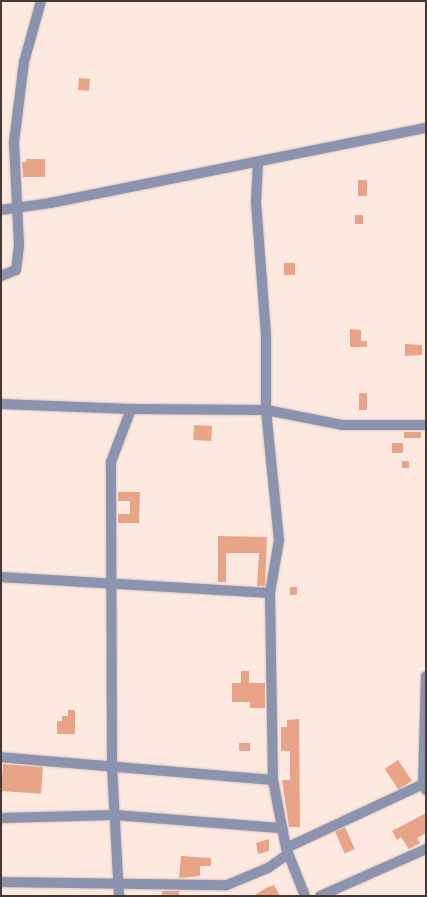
<!DOCTYPE html>
<html>
<head>
<meta charset="utf-8">
<style>
	body { margin:0 }
	#map { position:relative; width:427px; height:897px; overflow:hidden; background:#fee9e0; font-family:"Fira Sans Condensed",sans-serif }
	div>[style] { position:absolute }
	.building>* { inset:0; background:#e9a487; transform-origin:0 0 }
	.roads { filter:drop-shadow(0 0 1px #d9c6be) drop-shadow(0 0 1px #d9c6be) }
	.minor>* { height:10px; margin:-5px; padding:0 5px; transform-origin:5px; border-radius:5px; background:#8b93ae }
	span { translate:-50% -50%; white-space:nowrap; text-align:center; line-height:1.15; -webkit-text-stroke:4px #fee9e0; paint-order:stroke }
	.frame { position:absolute; inset:0; border:2px solid #443935; pointer-events:none }
</style>
</head>
<body>
<div id="map">
	<div class="building">
		<div style="left:79px;top:78px;width:11px;height:12px;rotate:5deg"></div>
		<div style="clip-path:polygon(26px 159px,45px 159px,45px 177px,23px 177px,22px 162px,26px 162px)"></div>
		<div style="left:358px;top:180px;width:9px;height:16px"></div>
		<div style="left:355px;top:215px;width:8px;height:9px"></div>
		<div style="left:284px;top:263px;width:11px;height:12px"></div>
		<div style="clip-path:polygon(350px 329px,361px 330px,361px 341px,367px 341px,367px 347px,350px 347px)"></div>
		<div style="clip-path:polygon(405px 344px,422px 345px,422px 355px,405px 356px)"></div>
		<div style="left:359px;top:393px;width:8px;height:17px"></div>
		<div style="left:194px;top:425px;width:18px;height:15px;rotate:3deg"></div>
		<div style="left:404px;top:432px;width:17px;height:6px"></div>
		<div style="left:392px;top:443px;width:11px;height:10px"></div>
		<div style="left:402px;top:461px;width:7px;height:7px"></div>
		<div style="clip-path:polygon(118px 492px,140px 492px,139px 523px,118px 523px,118px 514px,130px 514px,130px 501px,118px 501px)"></div>
		<div style="clip-path:polygon(218px 536px,267px 537px,265px 586px,257px 586px,259px 553px,226px 553px,226px 582px,218px 582px)"></div>
		<div style="left:290px;top:587px;width:7px;height:8px"></div>
		<div style="clip-path:polygon(241px 671px,249px 671px,249px 683px,265px 683px,265px 708px,250px 708px,250px 702px,232px 702px,232px 683px,241px 683px)"></div>
		<div style="clip-path:polygon(68px 710px,75px 710px,75px 734px,57px 734px,57px 721px,62px 721px,62px 716px,68px 716px)"></div>
		<div style="clip-path:polygon(299px 719px,300px 827px,289px 827px,282px 780px,290px 780px,290px 751px,281px 751px,281px 727px,287px 727px,287px 720px)"></div>
		<div style="left:239px;top:743px;width:11px;height:8px"></div>
		<div style="left:398px;top:760px;width:25px;height:16px;rotate:56deg"></div>
		<div style="left:3px;top:764px;width:40px;height:27px;rotate:4deg"></div>
		<div style="clip-path:polygon(426px 813px,426px 833px,417px 838px,420px 843px,409px 849px,401px 837px,397px 840px,392px 831px)"></div>
		<div style="left:345px;top:827px;width:24px;height:11px;rotate:66deg"></div>
		<div style="clip-path:polygon(269px 839px,269px 851px,258px 854px,256px 843px)"></div>
		<div style="clip-path:polygon(181px 856px,211px 858px,211px 866px,200px 866px,200px 876px,179px 878px)"></div>
		<div style="clip-path:polygon(274px 885px,280px 896px,253px 896px,266px 888px)"></div>
		<div style="left:162px;top:891px;width:17px;height:5px"></div>
	</div>
	<div class="roads">
		<div class="minor">
			<div style="left:258px;top:162px;width:40px;rotate:92.9deg"></div>
			<div style="left:256px;top:202px;width:134px;rotate:85.7deg"></div>
			<div style="left:266px;top:336px;width:74px;rotate:90deg"></div>
			<div style="left:266px;top:410px;width:131px;rotate:84.3deg"></div>
			<div style="left:279px;top:540px;width:54px;rotate:99.6deg"></div>
			<div style="left:1px;top:210px;width:49px;rotate:-8.1deg"></div>
			<div style="left:50px;top:203px;width:383px;rotate:-11.3deg"></div>
			<div style="left:1px;top:276px;width:16px;rotate:-22deg"></div>
			<div style="left:16px;top:270px;width:25px;rotate:-83deg"></div>
			<div style="left:19px;top:245px;width:103px;rotate:-92.8deg"></div>
			<div style="left:14px;top:142px;width:81px;rotate:-82.9deg"></div>
			<div style="left:24px;top:62px;width:63px;rotate:-74.4deg"></div>
			<div style="left:1px;top:404px;width:130px;rotate:2.2deg"></div>
			<div style="left:131px;top:409px;width:135px;rotate:0.4deg"></div>
			<div style="left:266px;top:410px;width:77px;rotate:11.2deg"></div>
			<div style="left:342px;top:425px;width:84px"></div>
			<div style="left:1px;top:577px;width:269px;rotate:3.4deg"></div>
			<div style="left:270px;top:593px;width:187px;rotate:89.1deg"></div>
			<div style="left:273px;top:780px;width:273px;rotate:-175.2deg"></div>
			<div style="left:273px;top:780px;width:69px;rotate:79.2deg"></div>
			<div style="left:286px;top:848px;width:52px;rotate:68.4deg"></div>
			<div style="left:423px;top:784px;width:108px;rotate:-88.4deg"></div>
			<div style="left:1px;top:818px;width:114px;rotate:-1.5deg"></div>
			<div style="left:115px;top:815px;width:168px;rotate:4.5deg"></div>
			<div style="left:286px;top:848px;width:151px;rotate:-25deg"></div>
			<div style="left:423px;top:784px;width:7px;rotate:63deg"></div>
			<div style="left:1px;top:882px;width:226px;rotate:0.8deg"></div>
			<div style="left:227px;top:885px;width:44px;rotate:-22.5deg"></div>
			<div style="left:268px;top:868px;width:24px;rotate:-35deg"></div>
			<div style="left:119px;top:896px;width:130px;rotate:-93.1deg"></div>
			<div style="left:112px;top:766px;width:304px;rotate:-90.2deg"></div>
			<div style="left:111px;top:462px;width:57px;rotate:-69.3deg"></div>
			<div style="left:320px;top:896px;width:116px;rotate:-23.9deg"></div>
		</div>
	</div>
	<div class="frame"></div>
</div>
</body>
</html>
